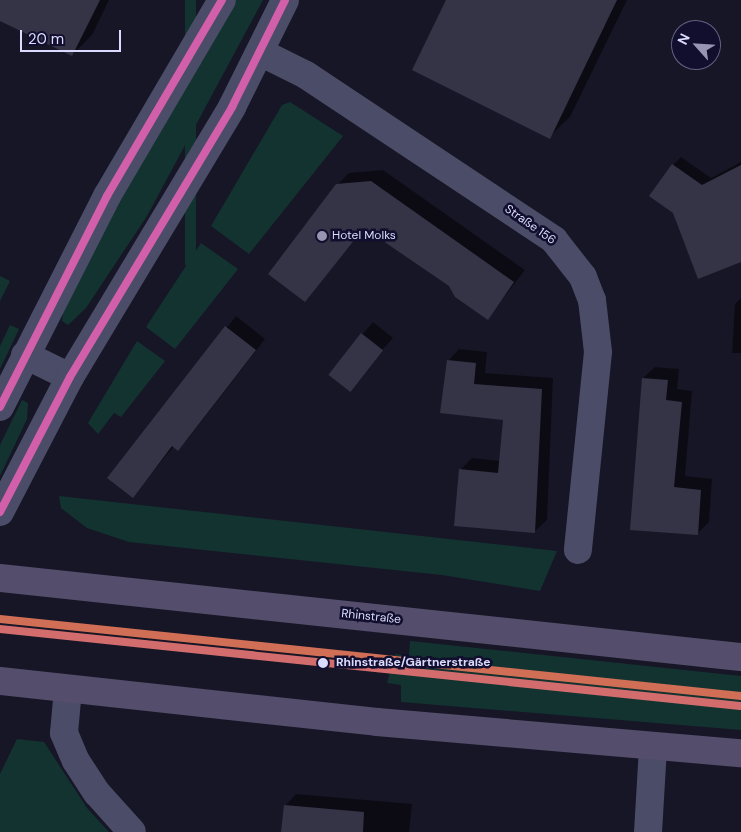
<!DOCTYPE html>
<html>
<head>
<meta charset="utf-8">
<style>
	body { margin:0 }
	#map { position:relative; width:741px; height:832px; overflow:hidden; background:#171626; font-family:"DM Sans",sans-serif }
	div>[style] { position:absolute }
	.green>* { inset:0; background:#133330; transform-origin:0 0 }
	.shadow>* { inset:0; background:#0007 }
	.building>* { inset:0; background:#353447; transform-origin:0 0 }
	.minor>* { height:28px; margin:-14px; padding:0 14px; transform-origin:14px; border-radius:14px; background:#4b4c67 }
	.major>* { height:28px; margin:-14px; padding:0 14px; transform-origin:14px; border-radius:14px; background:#544d6c }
	.bus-1>* { height:8px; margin:-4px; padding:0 4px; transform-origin:4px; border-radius:4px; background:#d25fa9 }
	.tram-1>* { height:8px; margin:-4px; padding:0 4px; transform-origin:4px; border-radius:4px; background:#d16e56 }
	.tram-2>* { height:8px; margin:-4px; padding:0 4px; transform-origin:4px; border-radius:4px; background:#d36d6d }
	.dots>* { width:14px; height:14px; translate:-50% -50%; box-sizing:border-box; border:2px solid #110f2d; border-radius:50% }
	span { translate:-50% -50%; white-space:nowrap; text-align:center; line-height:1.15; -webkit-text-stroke:5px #110f2d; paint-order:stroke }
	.street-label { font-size:12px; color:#dbdbff }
	.poi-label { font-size:12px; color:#dbdbff }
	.left { translate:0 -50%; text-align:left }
	.stop-label { font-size:12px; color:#dbdbff; font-weight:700 }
	.north { position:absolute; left:671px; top:20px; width:50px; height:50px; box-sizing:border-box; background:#110f2d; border:1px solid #626181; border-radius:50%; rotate:296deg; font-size:14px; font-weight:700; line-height:20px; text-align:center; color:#dbdbff }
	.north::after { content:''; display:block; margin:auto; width:18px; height:22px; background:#9696b3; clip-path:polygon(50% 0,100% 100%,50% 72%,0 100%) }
	.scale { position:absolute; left:20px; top:30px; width:101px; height:22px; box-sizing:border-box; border:2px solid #dbdbff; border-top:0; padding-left:6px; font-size:15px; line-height:18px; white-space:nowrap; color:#dbdbff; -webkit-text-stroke:4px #110f2d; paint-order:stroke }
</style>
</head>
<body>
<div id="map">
	<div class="green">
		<div style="left:185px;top:0;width:11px;height:265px"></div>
		<div style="clip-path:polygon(236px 0,263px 0,147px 216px,86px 308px,68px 325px,62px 321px,63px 312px,118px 201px)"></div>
		<div style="clip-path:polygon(290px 102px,343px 136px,249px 254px,211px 226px,282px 105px)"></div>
		<div style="clip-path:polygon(201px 243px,238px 269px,175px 349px,146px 327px)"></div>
		<div style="clip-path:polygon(0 276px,10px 281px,0 301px)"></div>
		<div style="clip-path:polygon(10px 325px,19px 329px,0 369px,0 346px)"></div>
		<div style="clip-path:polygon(137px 341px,165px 361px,121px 417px,114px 413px,98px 434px,88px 423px)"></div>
		<div style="clip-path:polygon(22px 400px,28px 403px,27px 419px,0 476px,0 445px)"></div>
		<div style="clip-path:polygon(59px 496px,557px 551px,540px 591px,442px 575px,129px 542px,87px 528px,61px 508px)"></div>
		<div style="clip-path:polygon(410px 641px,741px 676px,741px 730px,401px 702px,401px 685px,387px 683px,395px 654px,409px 656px)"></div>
		<div style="clip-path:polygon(17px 739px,44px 742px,87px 808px,109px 832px,0 832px,0 774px)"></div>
	</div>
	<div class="shadow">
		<div style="clip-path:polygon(0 0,109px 0,92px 35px,72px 55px,0 20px)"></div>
		<div style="clip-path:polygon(448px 0,627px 0,570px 117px,549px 137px)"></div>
		<div style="clip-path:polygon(681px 157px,711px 178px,741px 162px,741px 260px,673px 165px)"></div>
		<div style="clip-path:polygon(383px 170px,525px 270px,488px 318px,450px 285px,366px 227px,304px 300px,337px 185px,349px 173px)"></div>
		<div style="clip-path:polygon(741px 298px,741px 353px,732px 353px,735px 304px)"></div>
		<div style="clip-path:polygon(236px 316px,265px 339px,188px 439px,178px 449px,174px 446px,133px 496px,109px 478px)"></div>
		<div style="clip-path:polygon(373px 322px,393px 338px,359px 376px,329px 374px)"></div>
		<div style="clip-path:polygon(459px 349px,487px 352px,485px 373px,553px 378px,547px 520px,535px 531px,460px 470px,472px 458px,500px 461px,504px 419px,448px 361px)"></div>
		<div style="clip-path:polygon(655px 367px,679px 369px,677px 389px,692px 391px,685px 476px,712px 479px,709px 522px,697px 534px,632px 529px,643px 378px)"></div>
		<div style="clip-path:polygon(296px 794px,412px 804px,409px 832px,283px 832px,285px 806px)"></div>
	</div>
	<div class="building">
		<div style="clip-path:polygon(0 0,100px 0,72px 56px,0 21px)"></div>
		<div style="clip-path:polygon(446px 0,617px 0,550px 139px,412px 70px)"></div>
		<div style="clip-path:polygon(672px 164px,702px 185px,741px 165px,741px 262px,698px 279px,673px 213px,649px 196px)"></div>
		<div style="clip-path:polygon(371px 181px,514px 282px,488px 320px,455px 297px,449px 286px,364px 228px,305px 302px,268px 274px,336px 184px)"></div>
		<div style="clip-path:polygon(225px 326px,256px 350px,178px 451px,172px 446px,133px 498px,107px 478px)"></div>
		<div style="left:361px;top:333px;width:28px;height:53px;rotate:38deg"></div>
		<div style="clip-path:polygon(447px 360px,476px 363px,474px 384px,542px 389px,535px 533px,454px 526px,459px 469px,498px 473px,503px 420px,440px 413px)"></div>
		<div style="clip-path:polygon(642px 378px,668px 380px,666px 400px,682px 402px,674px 487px,701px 490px,698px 535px,630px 530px)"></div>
		<div style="clip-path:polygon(284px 805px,364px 812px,363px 832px,281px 832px)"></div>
	</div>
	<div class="minor">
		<div style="left:260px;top:52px;width:51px;rotate:26.6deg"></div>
		<div style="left:306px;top:75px;width:298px;rotate:33.6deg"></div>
		<div style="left:554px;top:240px;width:47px;rotate:51.9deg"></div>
		<div style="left:583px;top:277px;width:25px;rotate:69deg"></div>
		<div style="left:592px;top:300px;width:52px;rotate:83.4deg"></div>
		<div style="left:598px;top:352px;width:199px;rotate:95.8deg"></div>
		<div style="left:25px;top:355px;width:50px;rotate:26.1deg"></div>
		<div style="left:0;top:407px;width:237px;rotate:-63.1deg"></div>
		<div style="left:107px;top:196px;width:227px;rotate:-59.6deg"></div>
		<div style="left:0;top:512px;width:152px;rotate:-62.6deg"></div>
		<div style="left:70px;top:377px;width:315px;rotate:-59deg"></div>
		<div style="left:232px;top:107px;width:119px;rotate:-63.6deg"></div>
		<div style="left:68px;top:689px;width:44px;rotate:95.2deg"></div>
		<div style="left:64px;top:733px;width:30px;rotate:67deg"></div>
		<div style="left:76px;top:761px;width:38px;rotate:57deg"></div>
		<div style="left:97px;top:793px;width:52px;rotate:48.1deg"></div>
		<div style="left:648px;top:832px;width:84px;rotate:-86.6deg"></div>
	</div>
	<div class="major">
		<div style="left:0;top:578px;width:745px;rotate:6.09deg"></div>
		<div style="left:0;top:681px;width:379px;rotate:6.2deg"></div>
		<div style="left:377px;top:722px;width:365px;rotate:4.9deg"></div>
	</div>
	<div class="bus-1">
		<div style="left:0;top:407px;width:237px;rotate:-63.1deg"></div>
		<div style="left:107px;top:196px;width:227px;rotate:-59.6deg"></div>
		<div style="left:0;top:512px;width:152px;rotate:-62.6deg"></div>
		<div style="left:70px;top:377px;width:315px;rotate:-59deg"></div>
		<div style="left:232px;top:107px;width:119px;rotate:-63.6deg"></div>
	</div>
	<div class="tram-1">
		<div style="left:0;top:619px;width:745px;rotate:5.93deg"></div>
	</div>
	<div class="tram-2">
		<div style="left:0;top:629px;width:744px;rotate:5.94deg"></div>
	</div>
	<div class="dots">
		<div style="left:322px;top:236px;background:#9696b3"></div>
		<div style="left:323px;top:663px;background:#dbdbff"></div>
	</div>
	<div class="street-label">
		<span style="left:530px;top:225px;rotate:35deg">Straße 156</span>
		<span style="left:371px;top:617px;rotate:6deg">Rhinstraße</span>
	</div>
	<div class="poi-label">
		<span class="left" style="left:332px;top:236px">Hotel Molks</span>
	</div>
	<div class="stop-label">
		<span class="left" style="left:336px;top:663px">Rhinstraße/Gärtnerstraße</span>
	</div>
	<div class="north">N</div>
	<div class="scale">20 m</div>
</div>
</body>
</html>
